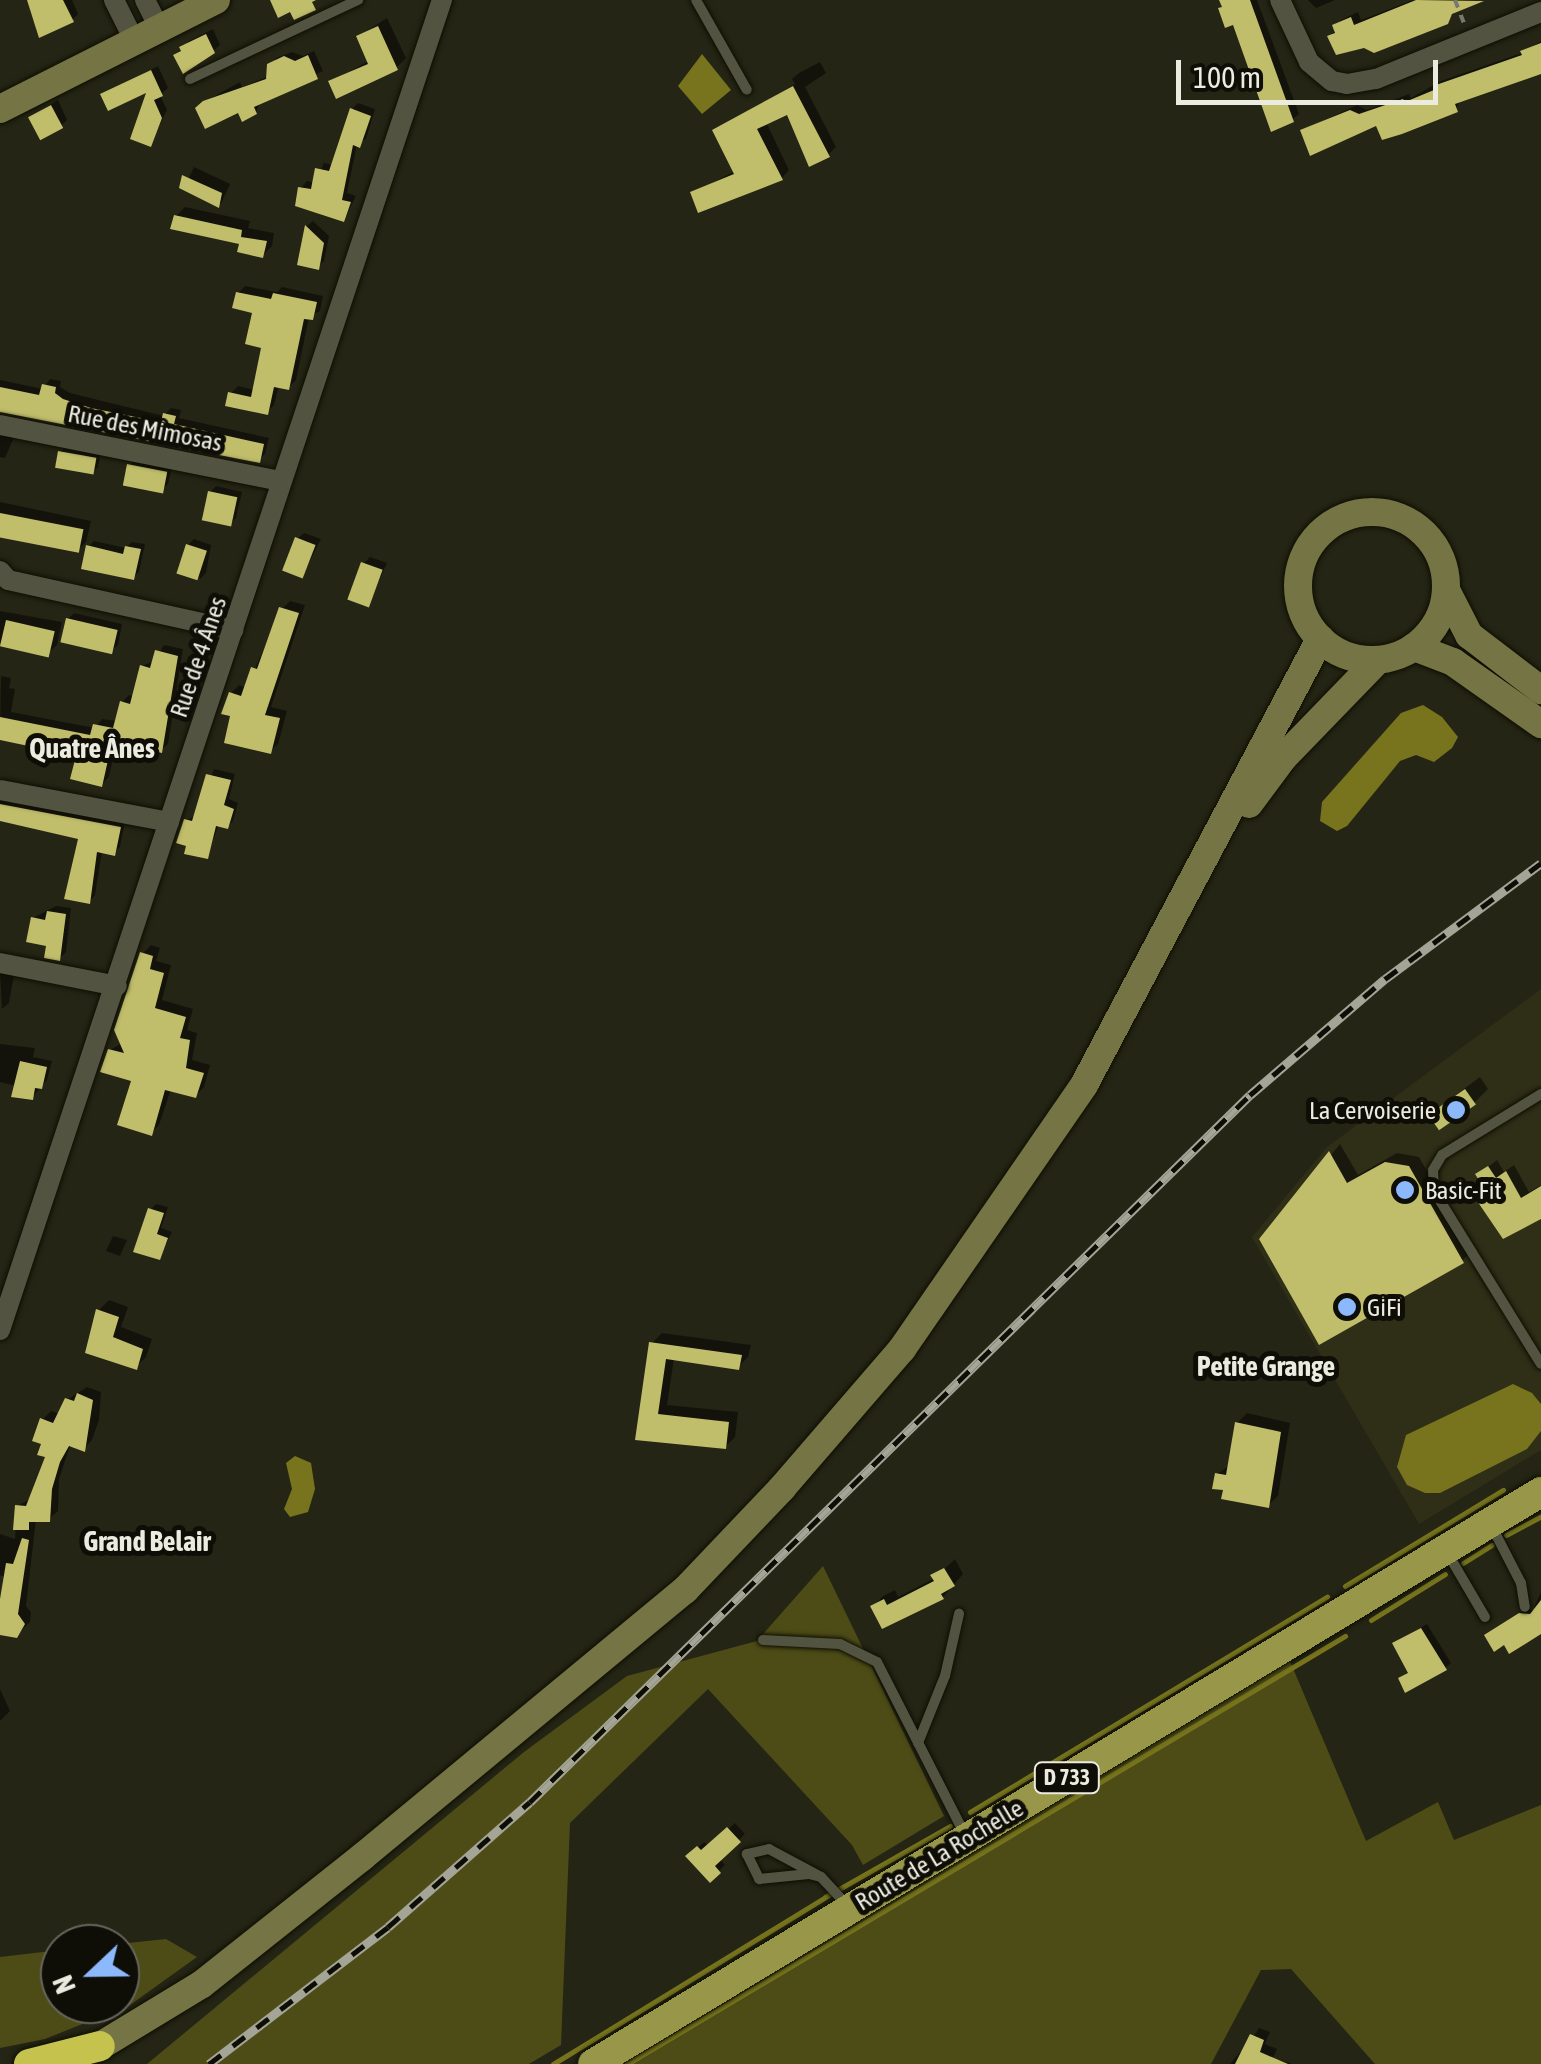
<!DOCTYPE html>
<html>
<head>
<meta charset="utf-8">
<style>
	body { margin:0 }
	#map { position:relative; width:1541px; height:2064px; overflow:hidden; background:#252515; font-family:"Asap Condensed",sans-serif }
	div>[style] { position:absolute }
	.built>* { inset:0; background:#2f2e17 }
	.green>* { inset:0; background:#4d4c17 }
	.water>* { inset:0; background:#77741d }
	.shadow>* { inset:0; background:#0007; transform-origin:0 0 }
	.stream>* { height:5px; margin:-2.5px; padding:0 2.5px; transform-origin:2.5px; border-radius:2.5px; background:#77741d }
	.building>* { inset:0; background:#c0be6b; transform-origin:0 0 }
	.path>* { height:4px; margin-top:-2px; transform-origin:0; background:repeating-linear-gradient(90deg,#7a7a6c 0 8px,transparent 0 16px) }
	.roads { filter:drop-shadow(0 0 2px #0e0e02) drop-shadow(0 0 2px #0e0e02) }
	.lane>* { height:10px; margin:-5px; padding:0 5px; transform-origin:5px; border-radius:5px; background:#535341 }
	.street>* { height:20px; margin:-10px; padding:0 10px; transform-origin:10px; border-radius:10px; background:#535341 }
	.secondary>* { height:28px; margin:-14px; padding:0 14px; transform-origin:14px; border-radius:14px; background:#757445 }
	.secondary>.ring { margin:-14px; padding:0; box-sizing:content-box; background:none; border:28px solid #757445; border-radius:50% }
	.primary>* { height:30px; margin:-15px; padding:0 15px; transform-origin:15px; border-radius:15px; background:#979649 }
	.highway>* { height:30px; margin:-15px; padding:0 15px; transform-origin:15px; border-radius:15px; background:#c5c24e }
	.rail>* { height:9px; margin-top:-4.5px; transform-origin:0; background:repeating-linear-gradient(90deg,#0e0e07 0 15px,#a4a497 0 30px); box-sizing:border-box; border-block:2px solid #a4a497 }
	.dots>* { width:28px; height:28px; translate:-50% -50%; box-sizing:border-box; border:5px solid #0e0e07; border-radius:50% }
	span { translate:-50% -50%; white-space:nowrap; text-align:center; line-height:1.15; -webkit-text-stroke:10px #0e0e07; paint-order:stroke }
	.shield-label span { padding:2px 8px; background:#0e0e07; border:2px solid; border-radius:8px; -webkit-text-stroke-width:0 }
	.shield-label { font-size:22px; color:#ebebe0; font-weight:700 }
	.street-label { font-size:25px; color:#ebebe0 }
	.poi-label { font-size:25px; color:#ebebe0 }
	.right { translate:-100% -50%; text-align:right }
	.left { translate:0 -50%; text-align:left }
	.neighbourhood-label { font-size:28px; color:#ebebe0; font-weight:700 }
	.north { position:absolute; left:40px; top:1924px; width:100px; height:100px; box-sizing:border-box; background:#0e0e07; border:2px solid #66665e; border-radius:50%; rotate:248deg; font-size:28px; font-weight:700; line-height:40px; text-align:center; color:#ebebe0 }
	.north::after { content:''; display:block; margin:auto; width:35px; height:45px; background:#8bb9fc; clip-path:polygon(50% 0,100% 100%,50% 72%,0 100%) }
	.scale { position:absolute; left:1176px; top:60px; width:262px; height:45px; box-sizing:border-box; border:5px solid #ebebe0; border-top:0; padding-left:12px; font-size:30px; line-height:35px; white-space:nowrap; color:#ebebe0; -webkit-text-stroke:8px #0e0e07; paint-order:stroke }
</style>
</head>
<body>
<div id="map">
	<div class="built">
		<div style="clip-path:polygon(1541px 989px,1541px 1450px,1419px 1524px,1252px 1237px,1327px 1147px)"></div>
	</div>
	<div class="green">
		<div style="clip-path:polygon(823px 1566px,944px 1816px,863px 1865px,852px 1845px,708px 1689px,570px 1823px,561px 2045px,529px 2064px,147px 2064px,524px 1752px,627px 1676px,757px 1641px)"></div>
		<div style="clip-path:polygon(1284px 1647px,1366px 1841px,1438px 1802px,1454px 1840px,1541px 1805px,1541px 2064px,1375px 2064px,1291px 1969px,1261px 1970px,1211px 2064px,596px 2064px)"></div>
		<div style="clip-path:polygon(166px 1939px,197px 1957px,130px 2005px,45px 2039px,0 2048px,0 1957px,60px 1950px,60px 2004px,120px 2004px,119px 1944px)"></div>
	</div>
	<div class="water">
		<div style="clip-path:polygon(702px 54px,731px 90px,702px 114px,678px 86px)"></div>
		<div style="clip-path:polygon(1423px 705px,1442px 717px,1458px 737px,1452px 748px,1434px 762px,1416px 755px,1400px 761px,1347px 826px,1337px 831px,1320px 821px,1322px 802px,1401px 713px)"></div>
		<div style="clip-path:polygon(1513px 1384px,1532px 1393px,1541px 1404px,1541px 1431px,1527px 1449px,1440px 1493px,1425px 1493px,1407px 1485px,1397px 1467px,1406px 1435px)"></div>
		<div style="clip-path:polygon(295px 1456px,311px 1463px,315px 1489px,308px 1512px,290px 1517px,284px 1509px,292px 1489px,286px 1463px)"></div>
	</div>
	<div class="shadow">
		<div style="clip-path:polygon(29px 0,72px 0,78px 14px,72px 20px)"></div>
		<div style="clip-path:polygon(1220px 0,1257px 0,1299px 114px,1292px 120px)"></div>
		<div style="clip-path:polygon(1308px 0,1335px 0,1316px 8px)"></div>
		<div style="clip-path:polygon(1413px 0,1479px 0,1456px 9px,1447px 22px,1374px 46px,1337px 52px,1330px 37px,1341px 20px,1358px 12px,1361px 20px)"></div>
		<div style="clip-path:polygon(387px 18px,406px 58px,397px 67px,331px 82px,370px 60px,359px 36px)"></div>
		<div style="clip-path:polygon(213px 29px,220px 45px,213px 51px,176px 55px,189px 41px)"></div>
		<div style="clip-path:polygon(1541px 41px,1541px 67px,1460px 99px,1456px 110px,1303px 130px,1357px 105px,1367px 110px,1409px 94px,1411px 98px,1441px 81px,1522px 53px)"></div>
		<div style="clip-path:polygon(314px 51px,323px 71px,260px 102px,256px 112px,204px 102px,240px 82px,242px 87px,269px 76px,276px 58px,292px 52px,303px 56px)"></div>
		<div style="clip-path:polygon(820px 62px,826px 73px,805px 87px,836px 147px,828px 155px,788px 112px,766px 122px,789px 170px,782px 178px,693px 193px,735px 171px,715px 131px,795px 84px,792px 79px,799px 73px)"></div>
		<div style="clip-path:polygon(158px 66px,168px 88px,160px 95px,167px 110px,150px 144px,150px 88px,103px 95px)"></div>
		<div style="clip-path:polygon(58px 100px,67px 120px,61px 126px,30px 117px)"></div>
		<div style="clip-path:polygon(358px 103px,375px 109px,366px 139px,357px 144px,347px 193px,356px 196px,344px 220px,301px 188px,307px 181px,315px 183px,324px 163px,334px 165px,352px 109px)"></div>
		<div style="left:194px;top:167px;width:40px;height:23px;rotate:25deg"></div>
		<div style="clip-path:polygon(185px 207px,250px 221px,248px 228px,274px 233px,272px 246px,263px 255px,176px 216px)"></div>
		<div style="clip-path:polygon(313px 221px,329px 236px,324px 261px,318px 267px,300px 263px,307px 226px)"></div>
		<div style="clip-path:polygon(245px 286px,277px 292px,282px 287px,323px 296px,320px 311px,309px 317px,296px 380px,289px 387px,279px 385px,274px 405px,267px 412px,231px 393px,238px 386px,255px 390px,264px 346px,255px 311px,238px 293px)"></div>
		<div style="clip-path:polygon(50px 379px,61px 381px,60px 387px,70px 393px,164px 416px,171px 408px,181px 410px,179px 418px,269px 438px,265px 454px,259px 460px,0 409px,0 380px,43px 389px)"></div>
		<div style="clip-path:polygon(0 431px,15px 435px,5px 458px,0 457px)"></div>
		<div style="clip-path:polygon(67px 446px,101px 452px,98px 467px,92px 473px,60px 452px)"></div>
		<div style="clip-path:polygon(135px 459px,172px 467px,168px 484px,161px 491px,129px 466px)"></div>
		<div style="clip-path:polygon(216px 486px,242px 492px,236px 518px,230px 524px,210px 492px)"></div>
		<div style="clip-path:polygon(0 502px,91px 521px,86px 542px,77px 551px,0 534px)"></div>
		<div style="clip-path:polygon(304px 533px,321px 539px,303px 575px,297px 539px)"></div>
		<div style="clip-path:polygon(194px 539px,211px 545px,206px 573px,200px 579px,188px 545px)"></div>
		<div style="clip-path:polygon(94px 541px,126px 548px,132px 542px,145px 544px,139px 572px,134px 577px,88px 547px)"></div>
		<div style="clip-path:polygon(370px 557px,387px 563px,368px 605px,364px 563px)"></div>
		<div style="clip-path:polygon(290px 601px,305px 605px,271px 707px,287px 711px,278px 744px,270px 751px,233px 714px,231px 693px,239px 685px,246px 688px,282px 609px)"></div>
		<div style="clip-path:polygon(0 611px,62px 622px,57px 645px,47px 654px,0 643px)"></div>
		<div style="clip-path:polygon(74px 613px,122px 624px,118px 645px,111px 651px,68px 619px)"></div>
		<div style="clip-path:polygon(164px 645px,183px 649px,168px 744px,161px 750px,117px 740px,109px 777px,102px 784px,79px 754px,0 737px,1px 676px,11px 678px,9px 688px,15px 689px,11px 712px,95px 728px,102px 719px,117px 721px,122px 702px,129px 695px,135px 697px,142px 666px,154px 661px)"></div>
		<div style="clip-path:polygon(214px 769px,235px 774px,229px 799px,238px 803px,233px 821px,227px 827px,219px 824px,207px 857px,187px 820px,196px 815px)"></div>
		<div style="clip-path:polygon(0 797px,125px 821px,120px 847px,114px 853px,102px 851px,95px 895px,89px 902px,81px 837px,0 819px)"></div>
		<div style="clip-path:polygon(56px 906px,71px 908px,66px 952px,60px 958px,33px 918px)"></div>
		<div style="clip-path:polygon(151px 945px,160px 948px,156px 961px,171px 965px,162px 1000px,193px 1009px,187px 1030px,197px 1033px,192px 1060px,210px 1065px,204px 1087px,196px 1095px,171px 1089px,159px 1125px,151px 1133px,134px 1079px,110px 1050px,122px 1043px,142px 954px)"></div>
		<div style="clip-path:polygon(0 972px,14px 974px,9px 1003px,2px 1009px)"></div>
		<div style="clip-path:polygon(0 1044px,35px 1048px,33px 1057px,52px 1061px,47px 1080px,32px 1098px,16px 1086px,0 1082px)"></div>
		<div style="clip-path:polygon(1480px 1077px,1488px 1089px,1474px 1103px,1430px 1114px)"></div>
		<div style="clip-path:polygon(1340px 1144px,1358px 1175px,1397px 1153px,1419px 1157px,1472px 1251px,1462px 1261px,1262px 1239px)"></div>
		<div style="clip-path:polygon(1497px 1160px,1504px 1172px,1514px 1165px,1529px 1192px,1541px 1185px,1541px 1215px,1474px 1193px,1484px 1184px,1478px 1175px)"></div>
		<div style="clip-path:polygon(156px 1204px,168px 1207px,161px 1228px,172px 1232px,160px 1257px,150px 1210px)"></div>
		<div style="clip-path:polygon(113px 1236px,127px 1240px,120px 1256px,106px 1251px)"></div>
		<div style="clip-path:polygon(109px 1300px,128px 1307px,121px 1327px,152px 1339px,146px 1357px,136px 1367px,88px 1351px,99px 1310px)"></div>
		<div style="clip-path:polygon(662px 1333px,751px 1345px,748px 1357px,738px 1367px,674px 1358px,667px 1405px,738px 1412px,735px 1437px,725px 1447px,638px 1438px,651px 1344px)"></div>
		<div style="clip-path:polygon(87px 1387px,101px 1392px,99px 1420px,92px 1440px,84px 1449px,71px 1444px,68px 1452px,59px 1479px,58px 1511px,49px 1519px,36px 1519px,26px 1606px,31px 1612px,30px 1622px,16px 1636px,0 1632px,6px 1578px,0 1575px,0 1534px,15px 1539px,17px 1506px,32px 1498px,48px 1456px,42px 1420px,51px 1411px,60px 1414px,67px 1400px)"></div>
		<div style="clip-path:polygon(1247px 1413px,1290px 1423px,1278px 1496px,1268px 1505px,1217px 1474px,1230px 1465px,1237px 1423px)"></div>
		<div style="clip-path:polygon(955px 1559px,963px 1574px,943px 1597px,883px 1625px,873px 1607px,883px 1596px,895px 1590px,898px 1597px,935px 1578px)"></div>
		<div style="clip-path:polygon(1541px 1592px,1541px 1631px,1492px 1630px,1526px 1609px,1533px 1610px)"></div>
		<div style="clip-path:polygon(1427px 1624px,1451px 1663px,1445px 1668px,1401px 1679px,1410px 1671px,1395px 1644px)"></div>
		<div style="clip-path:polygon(0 1689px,10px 1711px,0 1721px)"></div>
		<div style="clip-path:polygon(735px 1823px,745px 1834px,719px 1858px,725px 1865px,710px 1879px,689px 1856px,704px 1842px,709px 1846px)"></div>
		<div style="clip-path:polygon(1259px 2028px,1270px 2032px,1265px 2044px,1277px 2049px,1273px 2058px,1292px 2064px,1230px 2064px,1240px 2052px,1243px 2053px)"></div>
	</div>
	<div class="stream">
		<div style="left:1506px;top:1535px;width:40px;rotate:-28deg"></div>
		<div style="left:1463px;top:1563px;width:34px;rotate:-32deg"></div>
		<div style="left:1345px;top:1586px;width:185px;rotate:-31.3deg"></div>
		<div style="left:1371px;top:1620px;width:87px;rotate:-31.9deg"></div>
		<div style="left:970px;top:1812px;width:417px;rotate:-31.1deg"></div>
		<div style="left:553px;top:2064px;width:319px;rotate:-31.5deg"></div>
		<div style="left:825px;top:1897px;width:144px;rotate:-29.6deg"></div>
		<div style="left:627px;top:2064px;width:836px;rotate:-30.8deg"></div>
	</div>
	<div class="building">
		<div style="clip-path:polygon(27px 0,63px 0,74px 22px,39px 38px)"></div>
		<div style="clip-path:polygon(270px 0,316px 0,312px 2px,316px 10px,294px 20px,290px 12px,278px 18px)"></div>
		<div style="clip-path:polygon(1219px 0,1250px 0,1294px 122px,1271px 132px,1233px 25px,1225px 28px,1218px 8px,1222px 7px)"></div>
		<div style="clip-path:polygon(1416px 0,1484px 1px,1452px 14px,1448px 24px,1374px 53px,1364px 48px,1336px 55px,1327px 36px,1335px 33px,1332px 25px,1351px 17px,1354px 25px)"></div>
		<div style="clip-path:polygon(378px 26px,398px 70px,336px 99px,328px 81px,368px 64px,356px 36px)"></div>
		<div style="clip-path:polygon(206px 34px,215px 53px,183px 74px,173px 55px,181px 51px,179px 47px)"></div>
		<div style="clip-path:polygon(1541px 43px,1541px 74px,1455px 104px,1458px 112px,1402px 134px,1382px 140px,1376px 126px,1310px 156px,1300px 130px,1350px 110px,1359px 114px,1403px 99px,1405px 102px,1434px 90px,1433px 86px,1522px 55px,1520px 51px)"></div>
		<div style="clip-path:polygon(308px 55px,318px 79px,254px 107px,257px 114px,242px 122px,238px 113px,205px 129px,195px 108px,203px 101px,266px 79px,267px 64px,284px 56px,295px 61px)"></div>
		<div style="clip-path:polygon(151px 70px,163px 96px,154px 100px,162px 118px,151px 147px,130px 139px,146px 93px,108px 111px,100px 94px)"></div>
		<div style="clip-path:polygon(793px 86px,830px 157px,809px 167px,787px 115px,757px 129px,783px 180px,698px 213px,690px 192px,734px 174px,712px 130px)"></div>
		<div style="left:51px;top:105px;width:26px;height:26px;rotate:62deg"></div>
		<div style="clip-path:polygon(350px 108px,371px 116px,360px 148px,353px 145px,342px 200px,351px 202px,344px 222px,295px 206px,298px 187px,311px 189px,315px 168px,329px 171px)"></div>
		<div style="clip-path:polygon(182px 175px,222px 193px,219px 208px,179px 188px)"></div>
		<div style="clip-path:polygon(174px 215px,242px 230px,241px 237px,267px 241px,263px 258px,237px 252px,239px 244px,170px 229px)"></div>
		<div style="clip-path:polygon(305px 225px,324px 243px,319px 270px,297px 265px)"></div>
		<div style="clip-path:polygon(236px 292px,271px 299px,273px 293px,317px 302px,313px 320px,304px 319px,289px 390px,274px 387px,268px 415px,225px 406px,228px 392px,251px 397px,261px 348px,245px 344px,252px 313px,232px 308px)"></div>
		<div style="clip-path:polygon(42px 384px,56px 387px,55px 393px,63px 399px,91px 408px,161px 422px,163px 413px,176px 416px,174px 424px,264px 444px,260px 463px,0 412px,0 387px,39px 395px)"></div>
		<div style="left:58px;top:451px;width:39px;height:17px;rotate:10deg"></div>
		<div style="left:127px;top:464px;width:41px;height:22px;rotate:11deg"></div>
		<div style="left:208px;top:491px;width:30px;height:30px;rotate:12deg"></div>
		<div style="left:0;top:513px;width:85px;height:24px;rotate:11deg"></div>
		<div style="left:295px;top:537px;width:22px;height:36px;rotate:21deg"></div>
		<div style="left:186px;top:544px;width:22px;height:31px;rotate:18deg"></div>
		<div style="clip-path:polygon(86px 545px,123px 554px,125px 546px,141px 549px,134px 580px,81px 569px)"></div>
		<div style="left:361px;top:562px;width:23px;height:40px;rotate:20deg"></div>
		<div style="clip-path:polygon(279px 607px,299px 613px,265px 715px,280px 718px,271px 754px,224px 743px,230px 716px,221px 714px,229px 692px,241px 696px,251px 667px,257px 669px)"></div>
		<div style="left:66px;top:618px;width:53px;height:25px;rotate:13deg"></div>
		<div style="left:6px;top:620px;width:50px;height:27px;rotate:13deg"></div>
		<div style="clip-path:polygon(155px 650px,178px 656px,162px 753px,112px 742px,102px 787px,70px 779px,76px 756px,0 740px,0 717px,90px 735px,93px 724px,113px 728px,120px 701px,130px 704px,140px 665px,150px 668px)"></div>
		<div style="clip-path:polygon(206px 774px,231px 780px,224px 805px,234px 809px,228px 829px,216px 826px,208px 859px,184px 854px,186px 846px,176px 843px,184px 819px,192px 821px)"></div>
		<div style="clip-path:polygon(0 804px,121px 827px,115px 856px,97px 852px,90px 904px,64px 899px,78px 839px,0 821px)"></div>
		<div style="clip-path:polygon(47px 911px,66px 914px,60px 961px,44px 958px,46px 946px,26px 942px,31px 917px,45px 920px)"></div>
		<div style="clip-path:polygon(140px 952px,153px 956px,150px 969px,164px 973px,155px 1008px,186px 1017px,180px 1038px,190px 1040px,186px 1068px,204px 1073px,196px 1098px,165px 1090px,152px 1136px,117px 1125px,131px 1081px,100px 1072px,108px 1049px,124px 1053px,114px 1030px)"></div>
		<div style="clip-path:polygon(20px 1061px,47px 1067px,42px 1089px,35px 1088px,33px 1100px,11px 1097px)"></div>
		<div style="left:1465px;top:1089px;width:19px;height:45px;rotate:55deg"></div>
		<div style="clip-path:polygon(1329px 1151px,1347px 1183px,1385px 1162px,1409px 1166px,1464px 1263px,1319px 1345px,1259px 1239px)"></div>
		<div style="clip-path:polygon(1488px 1166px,1496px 1178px,1506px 1171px,1521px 1198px,1541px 1186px,1541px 1219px,1503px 1239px,1471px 1192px,1482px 1185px,1475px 1174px)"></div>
		<div style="clip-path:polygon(148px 1208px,164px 1213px,157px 1234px,168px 1238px,160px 1260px,133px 1252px)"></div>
		<div style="clip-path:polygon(96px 1309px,119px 1317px,113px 1337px,143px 1349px,137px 1370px,85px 1353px)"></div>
		<div style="clip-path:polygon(649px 1342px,742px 1355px,739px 1370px,666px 1359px,658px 1414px,729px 1422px,726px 1449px,635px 1440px)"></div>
		<div style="clip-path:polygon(77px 1393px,93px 1400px,85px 1452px,69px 1446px,60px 1462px,52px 1489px,50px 1522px,29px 1522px,29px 1530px,13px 1530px,15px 1505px,26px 1506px,45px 1457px,37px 1455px,41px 1444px,32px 1441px,40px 1418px,53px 1423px,65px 1398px,74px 1401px)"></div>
		<div style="clip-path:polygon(1235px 1422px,1281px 1432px,1269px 1508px,1221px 1499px,1223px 1490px,1212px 1489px,1215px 1473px,1226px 1475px)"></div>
		<div style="clip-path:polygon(22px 1538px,29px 1540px,18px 1614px,25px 1624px,17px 1638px,0 1635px,0 1599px,6px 1563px,13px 1564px)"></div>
		<div style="clip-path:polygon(944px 1568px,955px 1586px,941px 1594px,944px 1599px,882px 1629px,870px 1606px,884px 1599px,887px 1605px,934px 1581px,930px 1575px)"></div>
		<div style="clip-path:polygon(1541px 1600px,1541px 1634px,1509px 1654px,1504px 1645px,1494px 1652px,1484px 1635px,1519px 1613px,1530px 1614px)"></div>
		<div style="clip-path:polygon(1421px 1628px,1447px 1670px,1405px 1693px,1398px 1678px,1408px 1673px,1392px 1643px)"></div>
		<div style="clip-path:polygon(727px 1827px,741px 1842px,715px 1866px,721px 1873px,710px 1883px,685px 1856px,697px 1846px,701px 1850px)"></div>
		<div style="clip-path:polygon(1250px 2034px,1264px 2040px,1260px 2052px,1288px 2064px,1235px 2064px)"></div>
	</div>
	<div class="path">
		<div style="left:1455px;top:0;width:25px;rotate:69deg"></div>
	</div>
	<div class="roads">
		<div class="lane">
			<div style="left:696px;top:0;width:103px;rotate:60.5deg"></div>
			<div style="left:190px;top:79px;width:186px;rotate:-25.2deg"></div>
			<div style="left:1541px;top:1094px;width:116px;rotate:148.4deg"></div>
			<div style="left:1442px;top:1155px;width:17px;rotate:121deg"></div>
			<div style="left:1433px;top:1170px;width:21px;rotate:87deg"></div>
			<div style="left:1434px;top:1191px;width:203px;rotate:58.3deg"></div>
			<div style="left:1491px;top:1525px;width:65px;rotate:62.7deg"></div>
			<div style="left:1521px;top:1583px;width:24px;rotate:81deg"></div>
			<div style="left:1448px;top:1554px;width:73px;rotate:59.6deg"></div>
			<div style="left:763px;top:1640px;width:77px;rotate:3deg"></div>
			<div style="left:840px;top:1644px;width:41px;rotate:25.9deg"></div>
			<div style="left:877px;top:1662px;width:196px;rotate:63deg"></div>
			<div style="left:918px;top:1743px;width:72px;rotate:-68.1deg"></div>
			<div style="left:945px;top:1676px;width:64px;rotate:-77.3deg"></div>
			<div style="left:821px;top:1877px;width:59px;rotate:-151.7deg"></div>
			<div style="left:769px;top:1849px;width:23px;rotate:167deg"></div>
			<div style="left:747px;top:1854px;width:28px;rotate:64deg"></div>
			<div style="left:759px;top:1879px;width:50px;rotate:-5.7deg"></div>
			<div style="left:809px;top:1874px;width:12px;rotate:14deg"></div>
			<div style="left:821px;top:1877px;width:37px;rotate:47deg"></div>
		</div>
		<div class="street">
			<div style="left:114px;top:0;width:47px;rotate:63.4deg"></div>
			<div style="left:145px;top:0;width:33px;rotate:63deg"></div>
			<div style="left:1280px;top:0;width:68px;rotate:64.9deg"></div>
			<div style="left:1309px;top:62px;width:30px;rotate:40deg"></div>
			<div style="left:1332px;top:81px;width:15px;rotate:11deg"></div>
			<div style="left:1347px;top:84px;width:29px;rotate:-10deg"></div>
			<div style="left:1376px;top:79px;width:178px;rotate:-22.1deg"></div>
			<div style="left:0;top:425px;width:286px;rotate:11.3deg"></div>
			<div style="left:0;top:571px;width:12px;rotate:48deg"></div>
			<div style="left:8px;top:580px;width:231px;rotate:12.5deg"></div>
			<div style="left:0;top:790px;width:172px;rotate:10.7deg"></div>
			<div style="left:0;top:963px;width:119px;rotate:11.1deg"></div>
			<div style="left:0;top:1330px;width:1402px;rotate:-71.62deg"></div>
		</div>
		<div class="secondary">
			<div style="left:0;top:109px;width:242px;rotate:-26.8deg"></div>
			<div class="ring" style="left:1298px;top:512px;width:120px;height:120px"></div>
			<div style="left:1446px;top:590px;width:51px;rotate:62.9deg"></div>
			<div style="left:1469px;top:635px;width:91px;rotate:37.4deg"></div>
			<div style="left:1414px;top:647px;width:42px;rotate:21deg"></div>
			<div style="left:1453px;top:662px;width:108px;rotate:35.2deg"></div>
			<div style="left:1249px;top:804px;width:57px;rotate:-53.5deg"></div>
			<div style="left:1283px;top:758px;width:136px;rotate:-45.9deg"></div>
			<div style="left:100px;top:2046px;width:119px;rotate:-31.3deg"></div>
			<div style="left:202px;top:1984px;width:204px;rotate:-38.4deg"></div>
			<div style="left:362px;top:1857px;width:419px;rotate:-39.6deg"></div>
			<div style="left:685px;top:1590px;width:141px;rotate:-46.4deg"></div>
			<div style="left:782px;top:1488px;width:184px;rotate:-49.2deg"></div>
			<div style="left:902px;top:1349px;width:321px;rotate:-55.4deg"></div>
			<div style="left:1084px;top:1085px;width:505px;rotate:-62.11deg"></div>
		</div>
		<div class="primary">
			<div style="left:593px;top:2064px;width:1107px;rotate:-31.11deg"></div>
		</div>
		<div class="highway">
			<div style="left:29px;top:2064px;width:73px;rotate:-14.2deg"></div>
		</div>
	</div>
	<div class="rail">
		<div style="left:209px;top:2064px;width:225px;rotate:-37.4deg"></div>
		<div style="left:388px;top:1927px;width:189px;rotate:-41.4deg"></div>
		<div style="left:530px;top:1802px;width:1009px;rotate:-44.48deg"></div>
		<div style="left:1250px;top:1095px;width:178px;rotate:-40.7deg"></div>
		<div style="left:1385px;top:979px;width:194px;rotate:-36.6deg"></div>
	</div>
	<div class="dots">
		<div style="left:1456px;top:1110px;background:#8bb9fc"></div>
		<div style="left:1405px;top:1190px;background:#8bb9fc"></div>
		<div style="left:1347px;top:1307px;background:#8bb9fc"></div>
	</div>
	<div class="shield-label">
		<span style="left:1067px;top:1778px">D 733</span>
	</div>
	<div class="street-label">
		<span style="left:145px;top:428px;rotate:11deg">Rue des Mimosas</span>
		<span style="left:198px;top:657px;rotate:-71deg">Rue de 4 Ânes</span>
		<span style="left:939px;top:1855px;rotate:-31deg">Route de La Rochelle</span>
	</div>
	<div class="poi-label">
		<span class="right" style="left:1436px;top:1110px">La Cervoiserie</span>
		<span class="left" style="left:1425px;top:1190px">Basic-Fit</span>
		<span class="left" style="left:1367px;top:1307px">GiFi</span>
	</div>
	<div class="neighbourhood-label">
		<span style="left:92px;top:748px">Quatre Ânes</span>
		<span style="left:1266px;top:1366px">Petite Grange</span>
		<span style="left:147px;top:1541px">Grand Belair</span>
	</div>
	<div class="north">N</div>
	<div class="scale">100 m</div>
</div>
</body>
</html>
